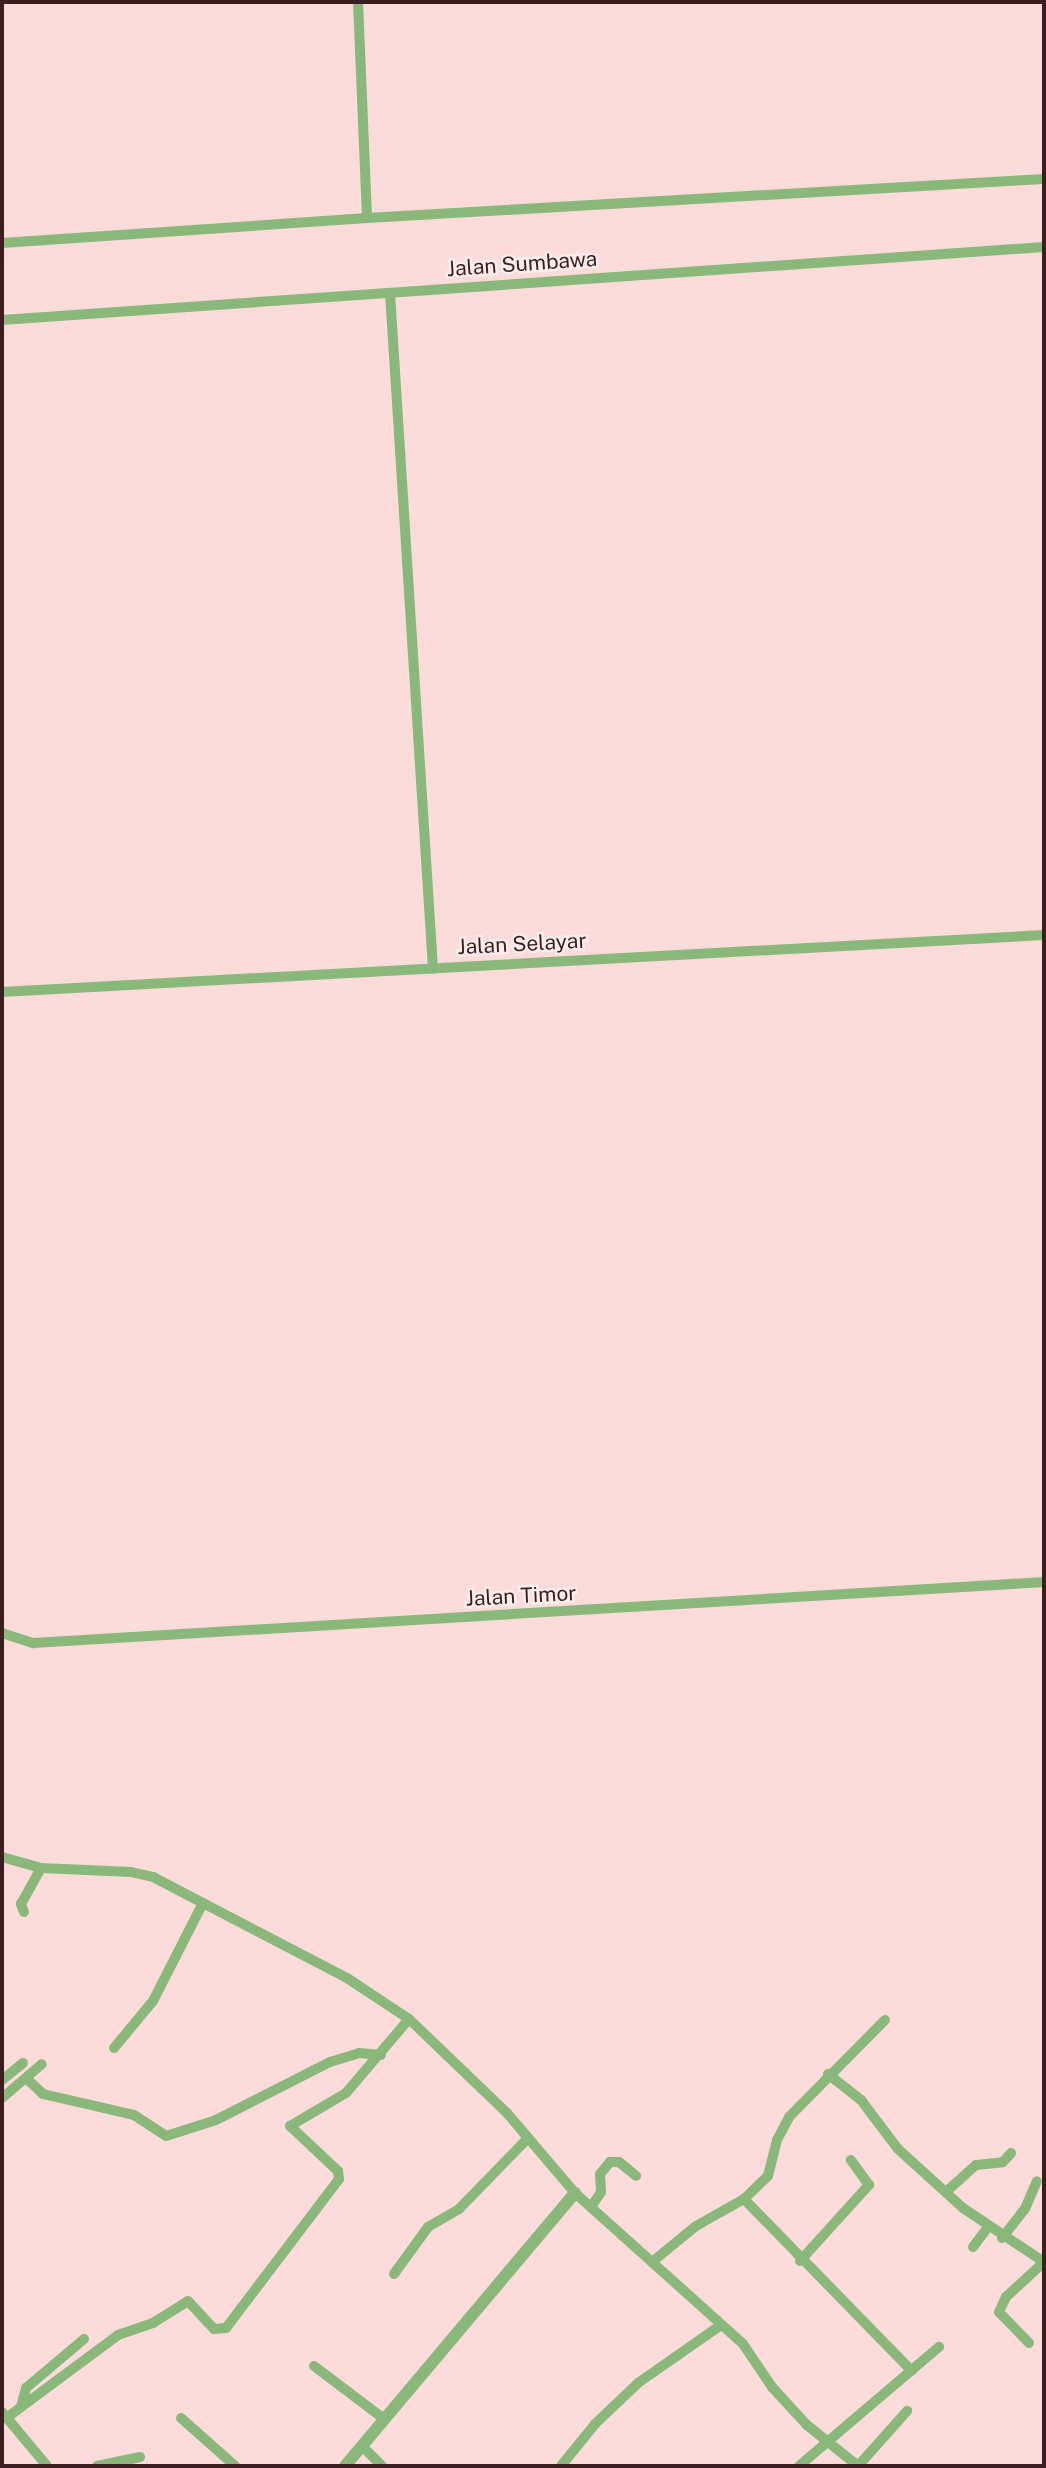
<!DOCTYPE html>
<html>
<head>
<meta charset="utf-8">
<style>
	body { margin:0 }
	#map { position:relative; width:1046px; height:2468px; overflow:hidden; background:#fbdcdb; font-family:"Public Sans",sans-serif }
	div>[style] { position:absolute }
	.minor>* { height:10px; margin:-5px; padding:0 5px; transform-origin:5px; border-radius:5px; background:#89b87a }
	.tertiary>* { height:12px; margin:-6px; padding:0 6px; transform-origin:6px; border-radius:6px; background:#89b87a }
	span { translate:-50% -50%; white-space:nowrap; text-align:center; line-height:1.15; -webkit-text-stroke:5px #fdeded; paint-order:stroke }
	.street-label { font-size:21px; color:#3b1f20 }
	.frame { position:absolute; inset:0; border:4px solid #3b1f20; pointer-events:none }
</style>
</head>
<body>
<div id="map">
	<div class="minor">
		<div style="left:358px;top:2px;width:216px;rotate:87.6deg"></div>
		<div style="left:367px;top:218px;width:678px;rotate:-3.3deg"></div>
		<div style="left:2px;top:243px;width:366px;rotate:-3.9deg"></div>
		<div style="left:390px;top:293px;width:677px;rotate:86.36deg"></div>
		<div style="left:2px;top:320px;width:1045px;rotate:-4.01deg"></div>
		<div style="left:2px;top:992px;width:1044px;rotate:-3.13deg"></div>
		<div style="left:2px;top:1633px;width:33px;rotate:18deg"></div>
		<div style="left:33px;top:1643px;width:1013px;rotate:-3.45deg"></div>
		<div style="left:2px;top:1857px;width:41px;rotate:15.8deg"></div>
		<div style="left:41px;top:1868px;width:90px;rotate:2.5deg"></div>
		<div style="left:131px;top:1872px;width:23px;rotate:13deg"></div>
		<div style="left:153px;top:1877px;width:219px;rotate:27.5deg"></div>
		<div style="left:347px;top:1978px;width:74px;rotate:33.5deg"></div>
		<div style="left:409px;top:2019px;width:136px;rotate:43.8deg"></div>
		<div style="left:507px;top:2113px;width:105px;rotate:49.6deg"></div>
		<div style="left:575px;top:2193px;width:226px;rotate:41.9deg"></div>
		<div style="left:743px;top:2344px;width:52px;rotate:56deg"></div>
		<div style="left:772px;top:2387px;width:52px;rotate:47.4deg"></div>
		<div style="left:807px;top:2425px;width:65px;rotate:38.8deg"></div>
		<div style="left:24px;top:1912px;width:9px;rotate:-111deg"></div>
		<div style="left:21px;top:1904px;width:41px;rotate:-60.9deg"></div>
		<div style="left:114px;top:2048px;width:61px;rotate:-50.3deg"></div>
		<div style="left:153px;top:2001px;width:110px;rotate:-63deg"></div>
		<div style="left:828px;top:2074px;width:42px;rotate:38.2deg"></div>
		<div style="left:861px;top:2100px;width:61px;rotate:52.9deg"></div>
		<div style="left:898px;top:2149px;width:88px;rotate:42.2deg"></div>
		<div style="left:963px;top:2208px;width:97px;rotate:33.7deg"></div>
		<div style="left:27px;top:2079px;width:22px;rotate:43deg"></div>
		<div style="left:43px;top:2094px;width:93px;rotate:13deg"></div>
		<div style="left:134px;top:2115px;width:38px;rotate:33deg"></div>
		<div style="left:166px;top:2136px;width:52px;rotate:-17.7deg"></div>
		<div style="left:216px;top:2120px;width:128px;rotate:-27deg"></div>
		<div style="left:330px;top:2062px;width:30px;rotate:-17deg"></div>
		<div style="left:359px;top:2053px;width:22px;rotate:5deg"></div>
		<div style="left:2px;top:2080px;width:27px;rotate:-39deg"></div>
		<div style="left:2px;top:2098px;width:52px;rotate:-40.4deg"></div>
		<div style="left:947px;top:2191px;width:39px;rotate:-42deg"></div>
		<div style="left:976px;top:2165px;width:27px;rotate:-6deg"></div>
		<div style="left:1003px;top:2162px;width:12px;rotate:-48deg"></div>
		<div style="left:744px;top:2199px;width:240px;rotate:45.7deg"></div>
		<div style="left:591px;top:2207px;width:18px;rotate:-56deg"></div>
		<div style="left:601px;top:2192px;width:18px;rotate:-93deg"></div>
		<div style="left:600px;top:2174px;width:16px;rotate:-50deg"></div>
		<div style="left:610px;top:2162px;width:9px"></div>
		<div style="left:619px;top:2162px;width:22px;rotate:39deg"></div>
		<div style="left:1002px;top:2238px;width:37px;rotate:-52deg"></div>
		<div style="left:1025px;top:2209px;width:30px;rotate:-67deg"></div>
		<div style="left:973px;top:2247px;width:25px;rotate:-53deg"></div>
		<div style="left:800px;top:2261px;width:103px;rotate:-47.8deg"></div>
		<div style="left:869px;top:2185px;width:31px;rotate:-126deg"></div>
		<div style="left:652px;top:2262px;width:57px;rotate:-39.3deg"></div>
		<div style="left:696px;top:2226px;width:55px;rotate:-29.4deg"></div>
		<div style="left:744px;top:2199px;width:33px;rotate:-44deg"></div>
		<div style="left:768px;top:2176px;width:37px;rotate:-76deg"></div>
		<div style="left:777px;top:2140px;width:27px;rotate:-62deg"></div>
		<div style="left:790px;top:2116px;width:135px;rotate:-45.3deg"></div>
		<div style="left:394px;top:2274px;width:58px;rotate:-54.1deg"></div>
		<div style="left:428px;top:2227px;width:36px;rotate:-30deg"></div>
		<div style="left:459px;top:2209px;width:99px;rotate:-45.8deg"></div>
		<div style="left:1029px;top:2343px;width:43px;rotate:-134.1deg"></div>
		<div style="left:999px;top:2312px;width:17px;rotate:-65deg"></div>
		<div style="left:1006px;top:2297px;width:52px;rotate:-42.6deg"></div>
		<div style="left:314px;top:2366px;width:88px;rotate:37.1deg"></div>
		<div style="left:21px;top:2407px;width:20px;rotate:-75deg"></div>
		<div style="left:26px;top:2388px;width:76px;rotate:-40.2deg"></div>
		<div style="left:2px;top:2412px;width:70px;rotate:50.2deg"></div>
		<div style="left:9px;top:2416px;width:136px;rotate:-36.6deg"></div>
		<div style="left:118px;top:2335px;width:37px;rotate:-19deg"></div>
		<div style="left:153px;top:2323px;width:41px;rotate:-32.2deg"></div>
		<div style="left:188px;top:2301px;width:38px;rotate:47deg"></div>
		<div style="left:214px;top:2329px;width:12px;rotate:-5deg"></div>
		<div style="left:226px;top:2328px;width:187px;rotate:-52.8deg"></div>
		<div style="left:339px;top:2179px;width:8px;rotate:-97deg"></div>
		<div style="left:338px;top:2171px;width:66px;rotate:-136.8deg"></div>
		<div style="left:290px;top:2126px;width:65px;rotate:-30.5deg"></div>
		<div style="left:346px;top:2093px;width:97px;rotate:-49.6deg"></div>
		<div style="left:181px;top:2418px;width:72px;rotate:41.6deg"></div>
		<div style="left:363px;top:2447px;width:27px;rotate:45deg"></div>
		<div style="left:97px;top:2466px;width:44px;rotate:-11.8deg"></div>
		<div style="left:561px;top:2466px;width:54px;rotate:-51deg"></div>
		<div style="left:595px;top:2424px;width:59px;rotate:-43.6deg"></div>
		<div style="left:638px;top:2383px;width:101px;rotate:-34.9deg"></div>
		<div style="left:799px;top:2466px;width:184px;rotate:-40.4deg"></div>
		<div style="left:858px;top:2466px;width:74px;rotate:-48.3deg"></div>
	</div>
	<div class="tertiary">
		<div style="left:345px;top:2466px;width:357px;rotate:-49.9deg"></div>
	</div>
	<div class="street-label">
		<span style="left:522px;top:264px;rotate:-4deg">Jalan Sumbawa</span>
		<span style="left:522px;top:944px;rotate:-3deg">Jalan Selayar</span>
		<span style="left:521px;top:1596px;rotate:-3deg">Jalan Timor</span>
	</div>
	<div class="frame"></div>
</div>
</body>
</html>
